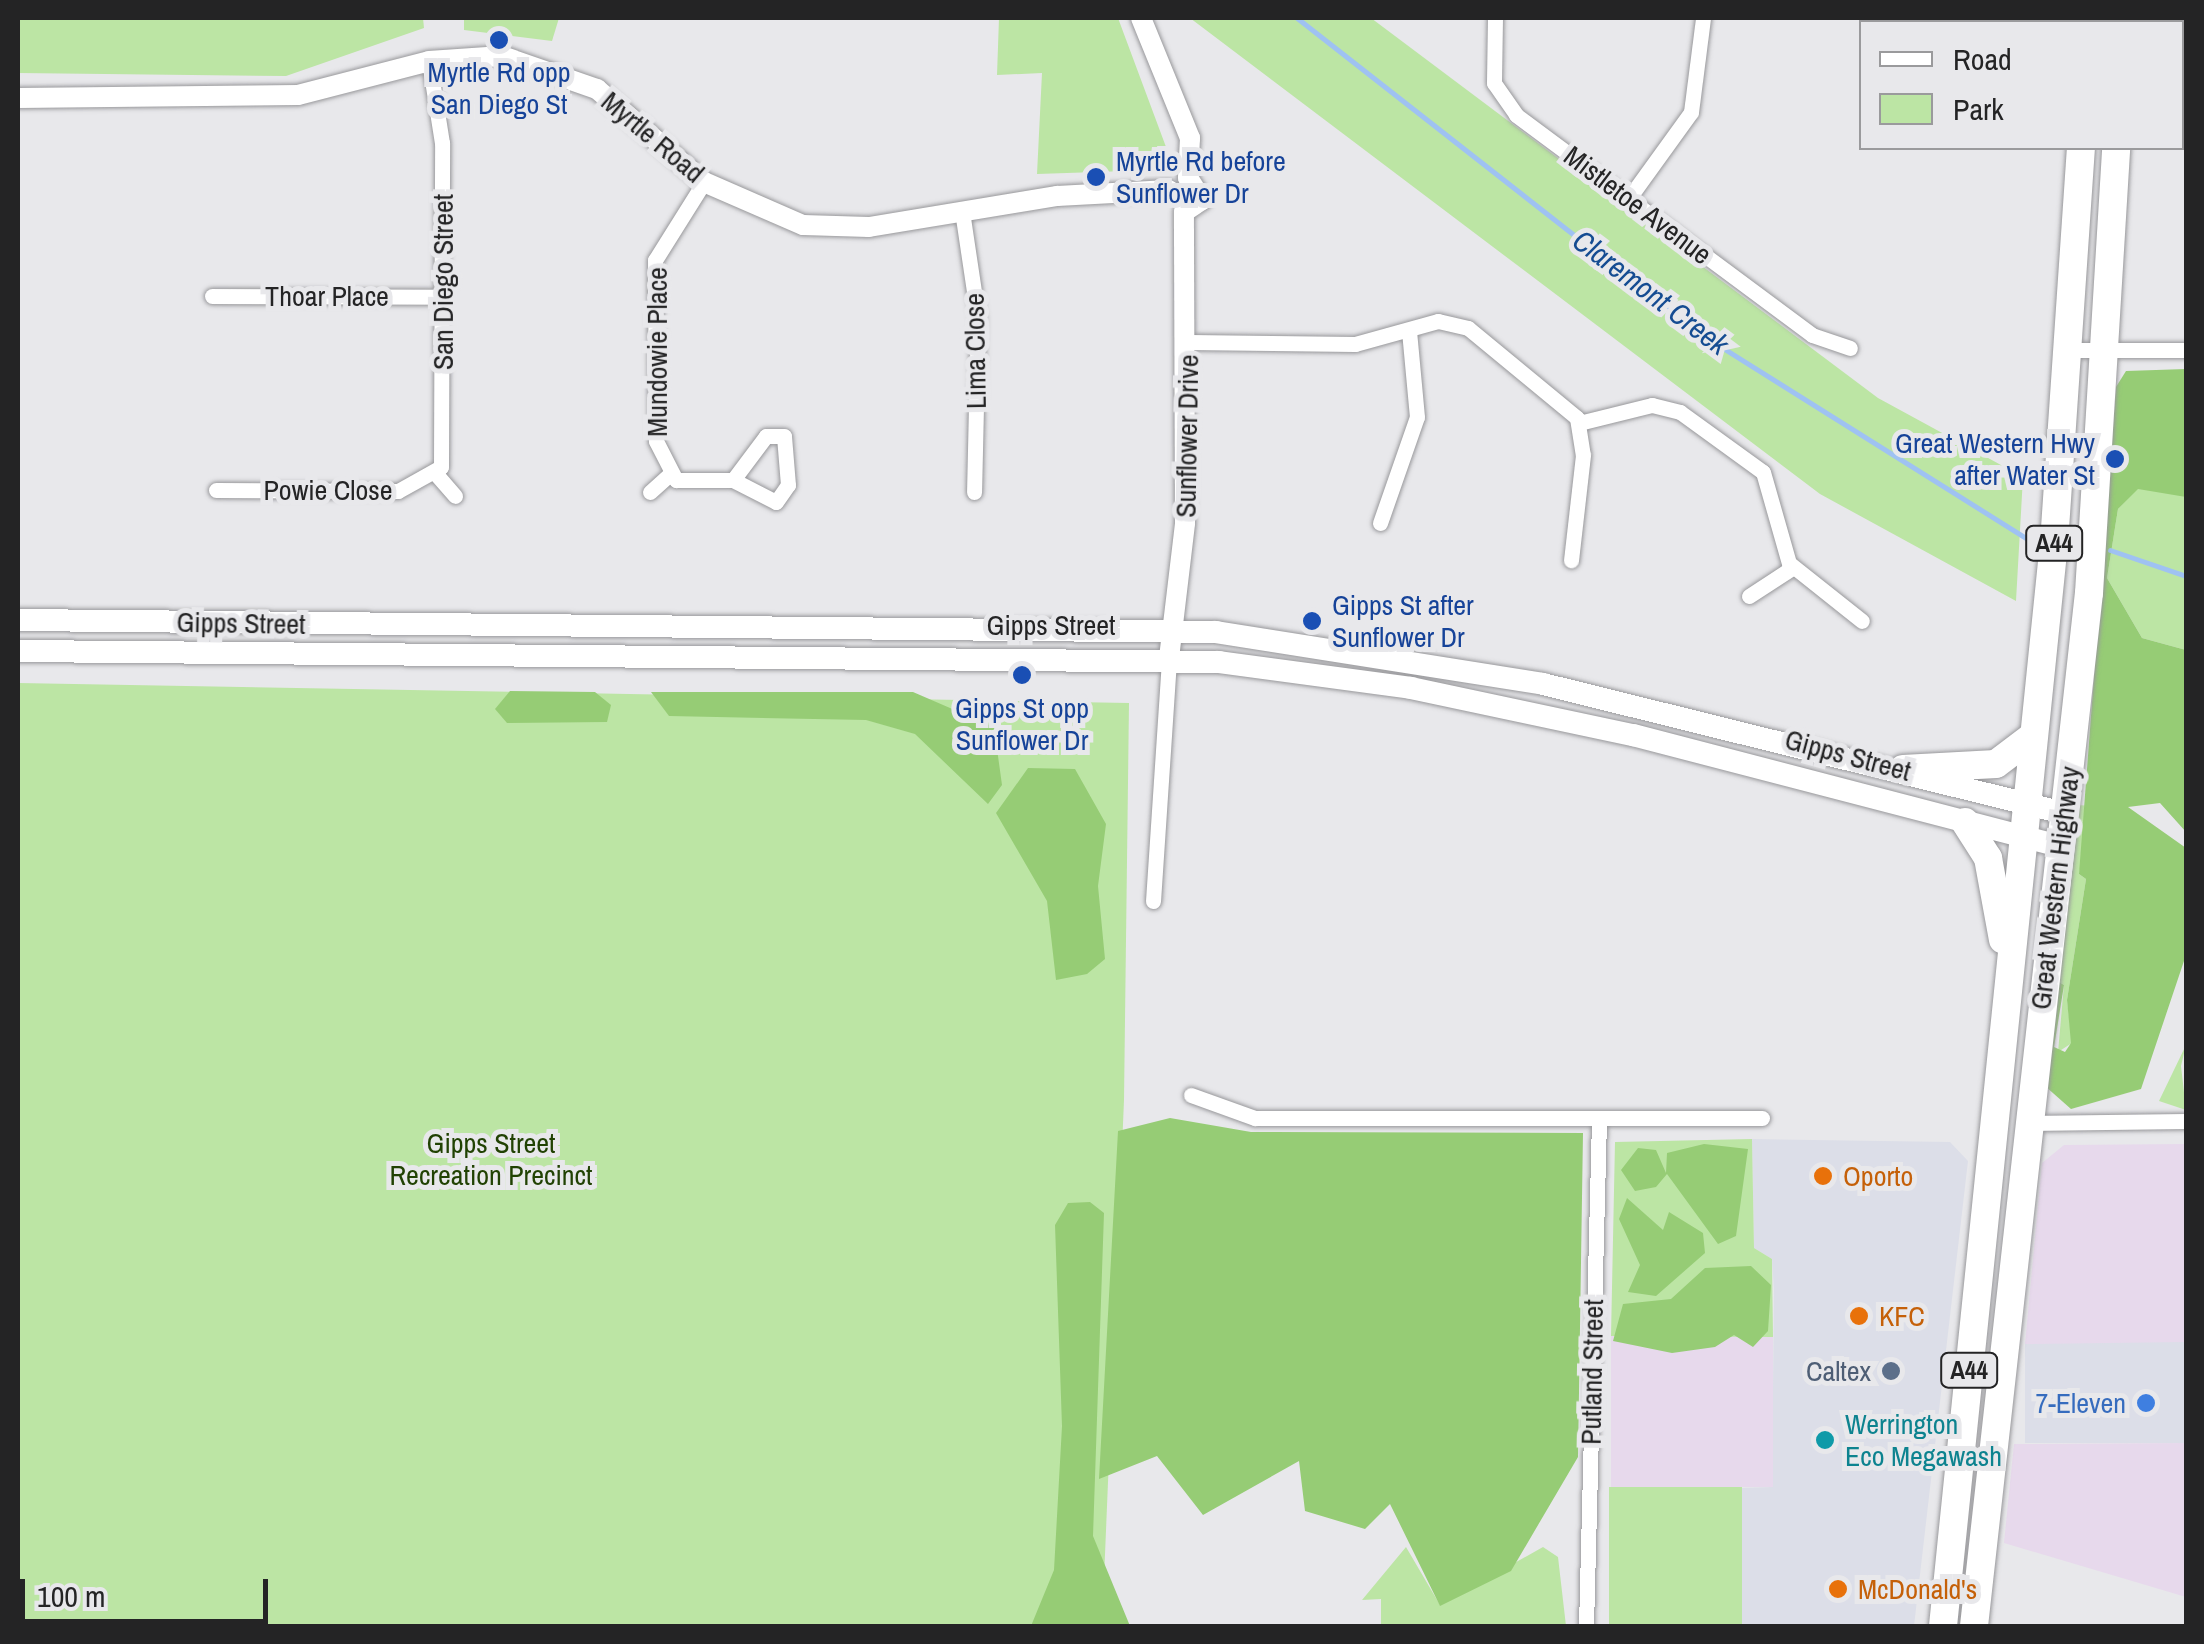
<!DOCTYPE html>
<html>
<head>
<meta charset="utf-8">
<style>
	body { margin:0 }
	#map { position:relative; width:2204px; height:1644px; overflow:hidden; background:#e8e8eb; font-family:"Archivo Narrow",sans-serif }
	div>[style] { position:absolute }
	.built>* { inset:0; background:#dcdee8; transform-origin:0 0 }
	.industrial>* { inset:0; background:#e7d9ec; transform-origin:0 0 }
	.green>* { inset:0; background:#bce5a4; transform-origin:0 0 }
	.forest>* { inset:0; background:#96cc75 }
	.stream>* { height:5px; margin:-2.5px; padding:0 2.5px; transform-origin:2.5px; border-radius:2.5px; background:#9fc2f2 }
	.roads { filter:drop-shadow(0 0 2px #98989b) drop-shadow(0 0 2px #98989b) }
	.minor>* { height:15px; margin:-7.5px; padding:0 7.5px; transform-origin:7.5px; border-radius:7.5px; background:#fff }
	.tertiary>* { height:20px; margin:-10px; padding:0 10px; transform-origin:10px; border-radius:10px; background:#fff }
	.secondary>* { height:22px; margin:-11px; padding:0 11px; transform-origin:11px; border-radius:11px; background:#fff }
	.trunk>* { height:28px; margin:-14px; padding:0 14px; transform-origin:14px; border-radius:14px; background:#fff }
	.dots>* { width:28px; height:28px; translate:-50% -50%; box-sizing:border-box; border:5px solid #e8e8eb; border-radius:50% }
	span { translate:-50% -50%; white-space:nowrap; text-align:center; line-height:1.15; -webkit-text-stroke:10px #e8e8eb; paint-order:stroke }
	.shield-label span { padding:2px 8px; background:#e8e8eb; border:2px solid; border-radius:8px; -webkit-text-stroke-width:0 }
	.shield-label { font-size:25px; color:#242425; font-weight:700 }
	.transit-label { font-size:28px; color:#164399 }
	.left { translate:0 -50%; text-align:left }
	.right { translate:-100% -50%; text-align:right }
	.street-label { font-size:28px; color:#242425 }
	.park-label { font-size:28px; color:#214203 }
	.food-label { font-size:28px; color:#c56008 }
	.service-label { font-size:28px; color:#4e5e75 }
	.shop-label { font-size:28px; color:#366cbe }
	.culture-label { font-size:28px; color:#0d838f }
	.water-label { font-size:30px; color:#154c92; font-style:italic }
	.frame { position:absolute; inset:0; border:20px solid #242425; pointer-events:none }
	.legend { position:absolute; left:1859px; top:20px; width:325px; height:130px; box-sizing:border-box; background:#e8e8eb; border:2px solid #9a9a9c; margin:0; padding:12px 18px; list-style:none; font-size:30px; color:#242425 }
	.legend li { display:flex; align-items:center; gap:20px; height:50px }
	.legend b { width:50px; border:2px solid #9a9a9c }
	.scale { position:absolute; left:20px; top:1579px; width:248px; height:45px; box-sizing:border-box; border:5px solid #242425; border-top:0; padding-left:12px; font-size:30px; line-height:35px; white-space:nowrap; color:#242425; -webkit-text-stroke:8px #e8e8eb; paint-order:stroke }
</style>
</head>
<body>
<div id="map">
	<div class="built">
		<div style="clip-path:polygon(1752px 1139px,1950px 1142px,1968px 1161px,1914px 1626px,1741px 1626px,1742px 1488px,1772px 1487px,1774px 1290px,1772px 1259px,1754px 1248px)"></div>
		<div style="left:2186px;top:1342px;width:101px;height:161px;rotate:90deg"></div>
	</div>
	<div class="industrial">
		<div style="clip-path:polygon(2186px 1144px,2186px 1342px,2025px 1344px,2042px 1163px,2064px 1145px)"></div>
		<div style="left:1611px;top:1336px;width:162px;height:151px"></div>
		<div style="clip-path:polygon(2186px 1443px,2186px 1597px,2004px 1543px,2014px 1444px)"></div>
	</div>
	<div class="green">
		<div style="clip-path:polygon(18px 18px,423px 18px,424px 28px,286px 76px,18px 73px)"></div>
		<div style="clip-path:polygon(464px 18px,559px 18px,552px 41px,464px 30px)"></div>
		<div style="clip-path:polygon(999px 18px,1118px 18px,1169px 155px,1156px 170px,1037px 174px,1042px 73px,997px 75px)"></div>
		<div style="clip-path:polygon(1190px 18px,1371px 18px,1878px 398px,2023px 477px,2016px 601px,1820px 494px)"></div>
		<div style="clip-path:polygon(2161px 488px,2186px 497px,2186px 650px,2142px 638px,2107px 578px,2118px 509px,2137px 489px)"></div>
		<div style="clip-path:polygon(18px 683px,1129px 703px,1124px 1100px,1102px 1626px,18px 1626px)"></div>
		<div style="clip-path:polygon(2078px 805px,2091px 806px,2079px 874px,2086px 879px,2067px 1000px,2072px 1043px,2058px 1052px,2064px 985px,2055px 980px)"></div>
		<div style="clip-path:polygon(2186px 1045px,2181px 1066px,2186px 1110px,2159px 1101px)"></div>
		<div style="clip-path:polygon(1752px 1139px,1754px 1248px,1772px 1259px,1773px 1337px,1611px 1336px,1615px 1142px)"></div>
		<div style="left:1609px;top:1487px;width:133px;height:139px"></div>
		<div style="clip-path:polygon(1406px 1547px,1440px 1605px,1543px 1547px,1558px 1557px,1566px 1626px,1381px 1626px,1381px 1599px,1362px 1600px)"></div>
	</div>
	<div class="forest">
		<div style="clip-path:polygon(2186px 369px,2186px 497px,2138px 489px,2118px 509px,2107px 578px,2142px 638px,2186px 650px,2186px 832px,2160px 803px,2128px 807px,2186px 848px,2186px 955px,2141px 1089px,2071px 1109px,2045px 1086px,2055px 980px,2064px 985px,2054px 1047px,2065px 1052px,2071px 1043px,2067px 1000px,2086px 879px,2079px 874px,2116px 387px,2126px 371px)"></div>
		<div style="clip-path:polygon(510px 691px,595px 692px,611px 705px,607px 722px,507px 723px,495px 709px)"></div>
		<div style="clip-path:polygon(651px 692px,913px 692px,994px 727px,1002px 785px,988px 804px,915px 734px,866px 720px,669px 716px)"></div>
		<div style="clip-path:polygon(1028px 768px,1075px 769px,1106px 824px,1098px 886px,1105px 959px,1087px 974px,1056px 980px,1047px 901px,996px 813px)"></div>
		<div style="clip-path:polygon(1170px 1118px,1251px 1132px,1583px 1133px,1578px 1457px,1511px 1571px,1440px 1606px,1390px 1504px,1365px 1529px,1305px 1511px,1299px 1461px,1203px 1515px,1157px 1456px,1099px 1479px,1118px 1131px)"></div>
		<div style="clip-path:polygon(1704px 1144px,1748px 1149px,1736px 1236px,1718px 1244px,1667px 1174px,1656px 1187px,1635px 1191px,1621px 1170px,1638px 1148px,1656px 1150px,1666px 1173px,1667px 1153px)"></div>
		<div style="clip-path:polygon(1627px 1198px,1663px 1230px,1669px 1212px,1703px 1233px,1705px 1253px,1656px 1296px,1628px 1292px,1640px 1265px,1619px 1219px)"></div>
		<div style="clip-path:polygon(1090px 1202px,1104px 1213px,1093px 1536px,1130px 1626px,1031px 1626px,1054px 1570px,1062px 1426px,1055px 1225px,1068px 1203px)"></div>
		<div style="clip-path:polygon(1751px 1266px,1771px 1285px,1768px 1331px,1753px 1347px,1734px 1335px,1715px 1347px,1672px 1353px,1613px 1341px,1623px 1304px,1671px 1299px,1705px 1268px)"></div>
	</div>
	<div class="stream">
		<div style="left:1297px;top:18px;width:511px;rotate:38.08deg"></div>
		<div style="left:1699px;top:333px;width:386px;rotate:32.1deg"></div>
		<div style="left:2110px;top:550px;width:80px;rotate:18.9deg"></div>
	</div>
	<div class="roads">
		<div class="minor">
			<div style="left:1495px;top:18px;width:65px;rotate:90.9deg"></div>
			<div style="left:1494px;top:83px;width:39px;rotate:55deg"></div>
			<div style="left:1516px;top:115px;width:369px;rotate:36.6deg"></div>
			<div style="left:1812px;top:335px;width:40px;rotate:18.9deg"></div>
			<div style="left:1913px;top:22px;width:4px;rotate:-76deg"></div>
			<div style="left:704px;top:182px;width:92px;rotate:122.1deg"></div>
			<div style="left:655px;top:260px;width:181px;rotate:89.7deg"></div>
			<div style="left:656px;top:441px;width:44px;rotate:62.9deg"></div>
			<div style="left:676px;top:480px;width:57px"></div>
			<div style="left:733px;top:480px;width:48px;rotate:27.1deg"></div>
			<div style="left:776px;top:502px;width:21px;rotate:-55deg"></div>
			<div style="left:788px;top:485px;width:49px;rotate:-94.7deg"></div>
			<div style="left:784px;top:436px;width:18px;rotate:180deg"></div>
			<div style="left:766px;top:436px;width:55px;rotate:126.9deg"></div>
			<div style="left:1629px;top:198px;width:106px;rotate:-54.2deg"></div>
			<div style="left:1691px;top:112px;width:95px;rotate:-82.7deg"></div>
			<div style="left:962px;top:211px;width:108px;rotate:81.5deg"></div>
			<div style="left:978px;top:318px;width:174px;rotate:91.3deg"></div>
			<div style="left:212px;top:296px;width:231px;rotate:0.2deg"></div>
			<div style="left:1189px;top:342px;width:166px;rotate:0.7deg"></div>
			<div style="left:1355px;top:344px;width:86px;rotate:-15.5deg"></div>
			<div style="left:1438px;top:321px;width:31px;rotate:13deg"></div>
			<div style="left:1468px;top:328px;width:141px;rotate:39.5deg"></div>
			<div style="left:1577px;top:418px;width:37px;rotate:81deg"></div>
			<div style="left:1583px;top:455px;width:106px;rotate:96.5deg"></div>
			<div style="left:2064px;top:350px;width:122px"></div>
			<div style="left:1579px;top:423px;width:75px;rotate:-13.9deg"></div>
			<div style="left:1652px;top:405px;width:29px;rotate:14deg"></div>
			<div style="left:1680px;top:412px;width:102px;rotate:35.9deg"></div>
			<div style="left:1763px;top:472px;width:95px;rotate:74.1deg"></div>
			<div style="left:1789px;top:563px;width:93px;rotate:38.5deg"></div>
			<div style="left:436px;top:474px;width:29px;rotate:49deg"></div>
			<div style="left:216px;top:490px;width:182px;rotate:0.3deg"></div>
			<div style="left:398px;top:491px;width:49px;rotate:-29.2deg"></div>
			<div style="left:441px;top:467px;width:324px;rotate:-89.8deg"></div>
			<div style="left:442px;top:143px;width:83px;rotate:-99deg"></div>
			<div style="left:650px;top:492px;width:25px;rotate:-42deg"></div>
			<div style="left:1380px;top:523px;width:112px;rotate:-70.8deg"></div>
			<div style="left:1417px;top:417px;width:87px;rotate:-95.3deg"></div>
			<div style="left:1749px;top:596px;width:51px;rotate:-33.1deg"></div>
			<div style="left:1153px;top:901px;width:244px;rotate:-86.2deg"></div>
			<div style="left:1191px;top:1095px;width:68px;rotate:19.8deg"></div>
			<div style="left:1255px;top:1118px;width:507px"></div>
			<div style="left:2027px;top:1123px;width:159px;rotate:-0.7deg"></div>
			<div style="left:1586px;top:1626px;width:508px;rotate:-88.53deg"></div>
		</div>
		<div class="tertiary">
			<div style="left:1141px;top:18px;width:130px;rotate:67.8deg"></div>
			<div style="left:1190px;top:138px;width:40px;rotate:92.9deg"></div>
			<div style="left:18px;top:98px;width:280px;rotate:-0.6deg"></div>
			<div style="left:298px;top:95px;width:135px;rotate:-14.5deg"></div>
			<div style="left:429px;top:61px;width:73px;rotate:-3.9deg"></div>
			<div style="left:502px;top:56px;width:101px;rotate:19.2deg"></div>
			<div style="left:597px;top:89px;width:142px;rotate:41deg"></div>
			<div style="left:704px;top:182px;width:108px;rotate:23.5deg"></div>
			<div style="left:803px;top:225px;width:66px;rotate:1.7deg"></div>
			<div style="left:869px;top:227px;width:191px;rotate:-9.4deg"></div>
			<div style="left:1057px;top:196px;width:112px;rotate:-3.1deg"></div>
			<div style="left:1184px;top:212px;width:22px;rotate:-34deg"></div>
			<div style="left:1202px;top:200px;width:26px;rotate:-122deg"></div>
			<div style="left:1169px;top:658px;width:136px;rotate:-83.2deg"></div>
			<div style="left:1185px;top:523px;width:311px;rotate:-90.2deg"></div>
		</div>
		<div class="secondary">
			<div style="left:18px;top:620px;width:1198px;rotate:0.57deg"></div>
			<div style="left:1216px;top:632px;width:331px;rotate:9deg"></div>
			<div style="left:1543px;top:684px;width:537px;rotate:13.91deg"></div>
			<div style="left:18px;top:651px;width:1201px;rotate:0.52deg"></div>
			<div style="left:1219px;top:662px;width:194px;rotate:7.7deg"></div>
			<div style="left:1411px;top:688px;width:227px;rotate:12deg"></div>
			<div style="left:1633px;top:735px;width:441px;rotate:14.6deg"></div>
		</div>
		<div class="trunk">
			<div style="left:2093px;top:22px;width:4px;rotate:-76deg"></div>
			<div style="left:2125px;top:22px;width:4px;rotate:-90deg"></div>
			<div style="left:1903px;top:769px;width:93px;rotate:-3.1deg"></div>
			<div style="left:1996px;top:764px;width:46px;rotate:-37.1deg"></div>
			<div style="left:1965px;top:822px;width:43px;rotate:57.4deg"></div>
			<div style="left:1988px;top:858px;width:83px;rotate:79.6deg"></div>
			<div style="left:1943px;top:1626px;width:1089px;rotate:-84.15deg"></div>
			<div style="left:2054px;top:543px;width:396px;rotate:-86.1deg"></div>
			<div style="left:1974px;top:1626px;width:1039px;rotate:-83.65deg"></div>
			<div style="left:2089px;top:593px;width:446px;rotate:-86.5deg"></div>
		</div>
	</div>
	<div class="dots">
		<div style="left:499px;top:40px;background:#1a4fb4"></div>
		<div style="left:1096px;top:177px;background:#1a4fb4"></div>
		<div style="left:2115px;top:459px;background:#1a4fb4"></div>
		<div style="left:1312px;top:621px;background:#1a4fb4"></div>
		<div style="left:1022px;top:675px;background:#1a4fb4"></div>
		<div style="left:1823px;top:1176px;background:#e8710a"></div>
		<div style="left:1859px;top:1316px;background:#e8710a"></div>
		<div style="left:1891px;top:1371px;background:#5c6f8a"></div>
		<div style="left:2146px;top:1403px;background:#3f7fe0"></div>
		<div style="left:1825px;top:1440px;background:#0f9aa8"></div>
		<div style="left:1838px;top:1589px;background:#e8710a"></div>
	</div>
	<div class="shield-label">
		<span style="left:2054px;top:543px">A44</span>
		<span style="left:1969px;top:1370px">A44</span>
	</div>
	<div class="transit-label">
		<span style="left:499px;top:88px">Myrtle Rd opp<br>San Diego St</span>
		<span class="left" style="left:1116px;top:177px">Myrtle Rd before<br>Sunflower Dr</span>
		<span class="right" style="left:2095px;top:459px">Great Western Hwy<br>after Water St</span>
		<span class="left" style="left:1332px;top:621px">Gipps St after<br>Sunflower Dr</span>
		<span style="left:1022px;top:724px">Gipps St opp<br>Sunflower Dr</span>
	</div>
	<div class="street-label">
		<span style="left:653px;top:137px;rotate:40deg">Myrtle Road</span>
		<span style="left:1638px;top:205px;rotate:37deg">Mistletoe Avenue</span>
		<span style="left:443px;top:282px;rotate:-90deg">San Diego Street</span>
		<span style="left:327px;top:296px">Thoar Place</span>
		<span style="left:975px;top:351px;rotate:-91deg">Lima Close</span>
		<span style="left:657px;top:352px;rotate:-90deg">Mundowie Place</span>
		<span style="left:1187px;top:436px;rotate:-89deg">Sunflower Drive</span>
		<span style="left:328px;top:490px">Powie Close</span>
		<span style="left:241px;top:623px;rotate:1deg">Gipps Street</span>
		<span style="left:1051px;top:625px">Gipps Street</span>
		<span style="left:1848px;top:755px;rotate:15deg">Gipps Street</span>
		<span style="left:2055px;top:888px;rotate:-83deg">Great Western Highway</span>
		<span style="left:1592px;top:1372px;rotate:-89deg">Putland Street</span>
	</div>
	<div class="park-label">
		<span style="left:491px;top:1159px">Gipps Street<br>Recreation Precinct</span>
	</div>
	<div class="food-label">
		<span class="left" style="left:1843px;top:1176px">Oporto</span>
		<span class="left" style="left:1879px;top:1316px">KFC</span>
		<span class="left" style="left:1858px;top:1589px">McDonald's</span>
	</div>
	<div class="service-label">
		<span class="right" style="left:1871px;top:1371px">Caltex</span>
	</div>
	<div class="shop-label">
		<span class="right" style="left:2126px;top:1403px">7-Eleven</span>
	</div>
	<div class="culture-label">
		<span class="left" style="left:1845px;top:1440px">Werrington<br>Eco Megawash</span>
	</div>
	<div class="water-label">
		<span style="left:1651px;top:292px;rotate:37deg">Claremont Creek</span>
	</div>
	<div class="frame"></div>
	<ul class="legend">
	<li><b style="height:12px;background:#fff"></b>Road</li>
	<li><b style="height:28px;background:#bce5a4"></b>Park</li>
	</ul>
	<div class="scale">100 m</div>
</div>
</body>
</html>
